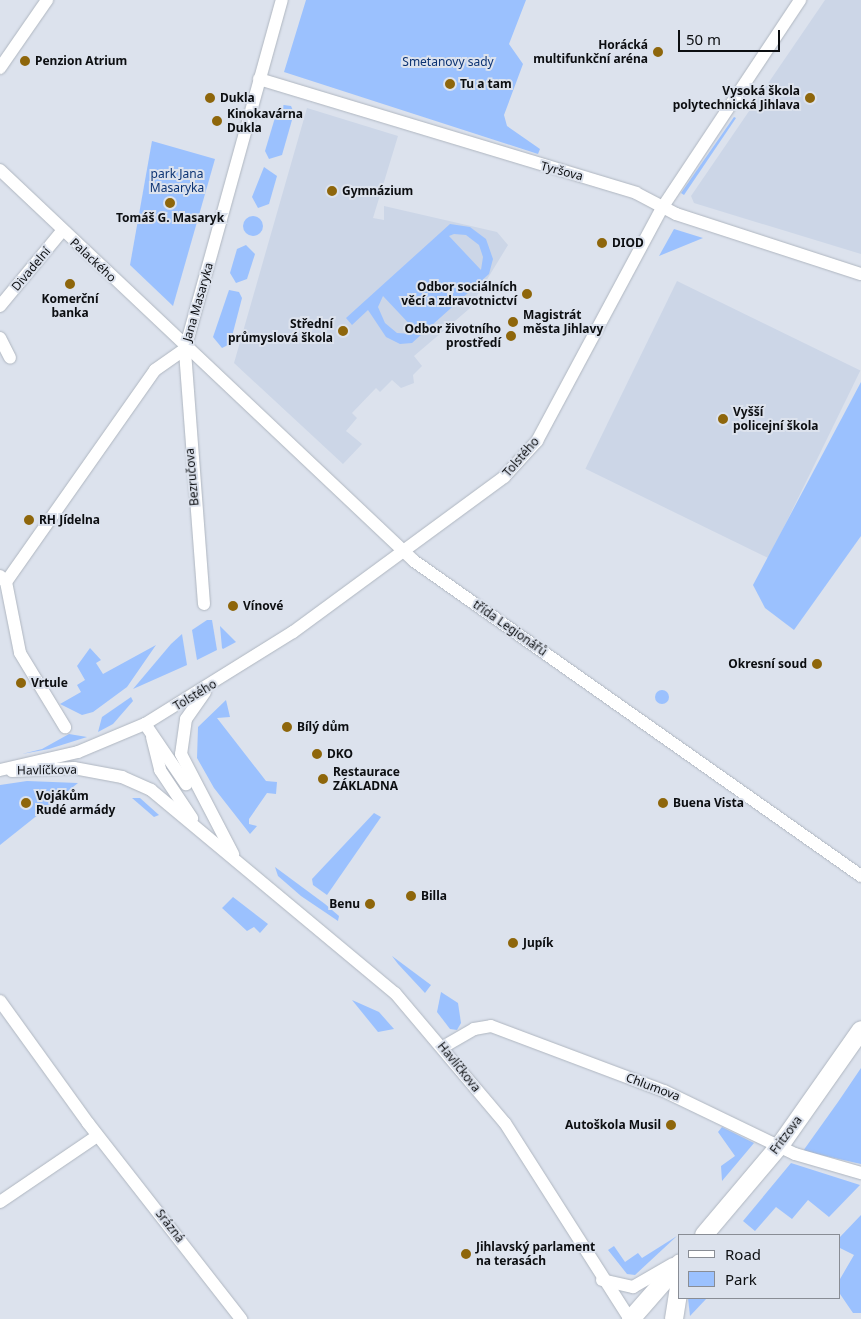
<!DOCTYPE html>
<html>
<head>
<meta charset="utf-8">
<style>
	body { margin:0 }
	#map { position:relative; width:861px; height:1319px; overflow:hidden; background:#dce2ed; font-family:"Noto Sans",sans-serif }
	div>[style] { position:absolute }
	.built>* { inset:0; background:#ccd6e7; transform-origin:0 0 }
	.green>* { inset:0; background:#9bc1fe }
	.round { border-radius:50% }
	.roads { filter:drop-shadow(0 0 1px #afb6c0) drop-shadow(0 0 1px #afb6c0) }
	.street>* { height:12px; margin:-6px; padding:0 6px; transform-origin:6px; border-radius:6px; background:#fff }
	.secondary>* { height:18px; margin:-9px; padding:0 9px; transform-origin:9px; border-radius:9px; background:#fff }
	.dots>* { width:14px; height:14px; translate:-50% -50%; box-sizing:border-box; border:2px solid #dce2ed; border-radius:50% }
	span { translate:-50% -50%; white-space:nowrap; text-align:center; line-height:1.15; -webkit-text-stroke:4px #dce2ed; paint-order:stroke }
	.poi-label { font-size:12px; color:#0c0e11; font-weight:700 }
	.right { translate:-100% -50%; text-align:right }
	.left { translate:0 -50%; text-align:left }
	.park-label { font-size:12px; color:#0c3373 }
	.street-label { font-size:12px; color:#0c0e11 }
	.legend { position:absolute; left:678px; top:1234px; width:162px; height:65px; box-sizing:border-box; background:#dce2ed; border:1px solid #898d95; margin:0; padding:6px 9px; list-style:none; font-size:15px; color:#0c0e11 }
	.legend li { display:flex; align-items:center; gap:10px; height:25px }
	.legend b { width:25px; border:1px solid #898d95 }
	.scale { position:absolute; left:678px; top:30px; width:102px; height:22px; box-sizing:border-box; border:2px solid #0c0e11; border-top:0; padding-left:6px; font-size:15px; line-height:18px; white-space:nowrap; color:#0c0e11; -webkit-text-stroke:4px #dce2ed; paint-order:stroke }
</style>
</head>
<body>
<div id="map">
	<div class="built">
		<div style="clip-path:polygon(825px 0,861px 0,861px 254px,694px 203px,691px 196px)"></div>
		<div style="clip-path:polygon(307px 108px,398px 136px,373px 218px,384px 220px,384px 206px,497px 232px,508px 245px,469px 309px,414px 356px,422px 366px,413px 375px,414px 383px,401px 388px,392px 380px,380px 392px,376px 388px,352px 413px,357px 418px,346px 431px,362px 444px,343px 464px,234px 363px)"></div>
		<div style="left:677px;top:281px;width:204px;height:209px;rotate:26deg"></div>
	</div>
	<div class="green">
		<div style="clip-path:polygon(306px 0,526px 0,509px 44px,523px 64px,504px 115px,507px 126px,540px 149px,538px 154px,284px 72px)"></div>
		<div style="clip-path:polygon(284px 105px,291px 106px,294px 113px,282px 155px,269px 159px,265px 151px,277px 111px)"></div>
		<div style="clip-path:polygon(734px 117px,736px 118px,684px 195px,681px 193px)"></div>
		<div style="clip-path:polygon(152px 141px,215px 159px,173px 306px,130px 265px)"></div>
		<div style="clip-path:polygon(264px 167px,277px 176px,269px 204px,258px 208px,252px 197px)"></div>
		<div class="round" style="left:243px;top:216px;width:20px;height:20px"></div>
		<div style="clip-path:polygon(evenodd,450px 224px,470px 227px,486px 239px,493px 259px,489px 274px,412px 343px,400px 344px,386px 337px,368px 310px,352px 325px,346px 318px,450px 224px,454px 234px,466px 235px,479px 245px,483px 257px,481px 270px,449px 236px,454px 234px,450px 224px,383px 296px,415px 330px,412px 334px,397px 333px,385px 323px,378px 307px,383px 296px)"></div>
		<div style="clip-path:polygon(674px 229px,703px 238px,659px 256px)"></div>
		<div style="clip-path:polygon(246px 245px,255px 254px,247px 279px,236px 283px,230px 273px,237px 249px)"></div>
		<div style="clip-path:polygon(229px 290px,239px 292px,242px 298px,230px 344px,222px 348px,213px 337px)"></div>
		<div style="clip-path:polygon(861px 382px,861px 536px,794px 630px,765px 608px,753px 585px)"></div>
		<div style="clip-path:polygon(207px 620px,212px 620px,217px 650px,197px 660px,192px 630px)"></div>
		<div style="clip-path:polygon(220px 626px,236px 642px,223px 649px,222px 648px)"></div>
		<div style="clip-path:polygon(182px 634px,187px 665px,133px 689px,171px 644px)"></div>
		<div style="clip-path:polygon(156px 645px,127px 687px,93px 712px,82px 715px,60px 704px,81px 692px,77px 685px,85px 680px,77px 666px,90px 648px,101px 660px,96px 663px,103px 674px)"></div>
		<div class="round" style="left:655px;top:690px;width:14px;height:14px"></div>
		<div style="clip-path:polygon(131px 697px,133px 701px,113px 724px,98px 732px,102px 717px)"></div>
		<div style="clip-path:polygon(226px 700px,230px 717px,217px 718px,266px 781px,277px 782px,276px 794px,267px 793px,249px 819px,249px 824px,257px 826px,250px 834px,214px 788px,197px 758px,198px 727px)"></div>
		<div style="clip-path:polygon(69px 734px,87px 737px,49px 749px,22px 754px,42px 749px)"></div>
		<div style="clip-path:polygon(27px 781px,78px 783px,0 845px,0 785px)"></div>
		<div style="clip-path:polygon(132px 798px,140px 798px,159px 815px,154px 817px)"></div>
		<div style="clip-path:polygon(374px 813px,381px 817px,327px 895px,313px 885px,312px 879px)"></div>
		<div style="clip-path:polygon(275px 867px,325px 904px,339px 916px,338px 921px,301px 896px,278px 876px)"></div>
		<div style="clip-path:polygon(233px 897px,268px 924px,260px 933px,254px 927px,247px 931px,222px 908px)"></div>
		<div style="clip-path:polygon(392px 956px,431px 985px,425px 993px,398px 964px)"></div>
		<div style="clip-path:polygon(441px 992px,458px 1003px,461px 1023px,457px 1030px,450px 1029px,437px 1012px)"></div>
		<div style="clip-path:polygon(352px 1000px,379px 1012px,394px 1029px,378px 1032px)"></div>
		<div style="clip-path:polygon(861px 1068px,861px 1164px,803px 1151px,838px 1102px)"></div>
		<div style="clip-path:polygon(722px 1127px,754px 1143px,722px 1181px,721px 1166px,735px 1156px,718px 1132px)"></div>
		<div style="clip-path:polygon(791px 1163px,860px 1185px,829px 1217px,808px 1200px,792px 1219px,776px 1207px,755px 1231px,743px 1221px)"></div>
		<div style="clip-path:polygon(861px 1215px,861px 1313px,853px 1313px,840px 1294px,840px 1279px,854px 1255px,840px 1248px,840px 1237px)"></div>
		<div style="clip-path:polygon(677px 1236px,635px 1275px,627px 1274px,608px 1250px,614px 1246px,625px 1262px,638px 1253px,642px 1258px)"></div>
		<div style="clip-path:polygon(688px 1298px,707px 1298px,690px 1316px)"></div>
	</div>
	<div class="roads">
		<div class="street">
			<div style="left:0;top:68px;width:83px;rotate:-55.3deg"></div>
			<div style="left:259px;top:79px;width:394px;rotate:16.8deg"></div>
			<div style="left:636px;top:193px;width:45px;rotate:27.7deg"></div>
			<div style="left:676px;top:214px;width:194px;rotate:18deg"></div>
			<div style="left:0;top:170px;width:569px;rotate:43.36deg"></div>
			<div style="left:414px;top:561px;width:547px;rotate:35.17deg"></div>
			<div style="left:0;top:306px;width:97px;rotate:-50.4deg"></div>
			<div style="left:0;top:338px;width:22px;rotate:63deg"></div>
			<div style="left:0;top:576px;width:8px;rotate:45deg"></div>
			<div style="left:6px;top:582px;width:72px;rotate:78.8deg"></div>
			<div style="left:20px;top:653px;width:87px;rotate:58.7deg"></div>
			<div style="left:6px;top:582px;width:259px;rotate:-54.9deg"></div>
			<div style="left:155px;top:370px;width:37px;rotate:-35deg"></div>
			<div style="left:204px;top:604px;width:256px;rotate:-94.3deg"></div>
			<div style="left:185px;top:349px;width:362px;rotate:-74.5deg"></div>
			<div style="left:205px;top:692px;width:33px;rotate:125deg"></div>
			<div style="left:186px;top:719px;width:35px;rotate:98deg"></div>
			<div style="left:181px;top:754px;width:113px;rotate:62.5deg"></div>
			<div style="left:145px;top:724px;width:73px;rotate:55.7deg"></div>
			<div style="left:152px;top:737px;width:34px;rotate:76deg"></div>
			<div style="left:160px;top:770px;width:58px;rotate:56.3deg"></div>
			<div style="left:0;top:770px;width:80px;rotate:-13deg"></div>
			<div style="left:78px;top:752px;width:73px;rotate:-22.7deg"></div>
			<div style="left:145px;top:724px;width:174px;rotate:-31.9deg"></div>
			<div style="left:293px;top:632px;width:262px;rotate:-36.3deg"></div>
			<div style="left:504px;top:477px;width:49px;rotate:-47.5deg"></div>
			<div style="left:537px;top:441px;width:264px;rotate:-61.8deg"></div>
			<div style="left:662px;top:208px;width:250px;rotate:-56.4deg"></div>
			<div style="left:12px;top:771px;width:62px;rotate:-2.8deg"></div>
			<div style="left:74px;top:768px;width:49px;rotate:10.6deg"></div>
			<div style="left:122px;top:777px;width:32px;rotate:24deg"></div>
			<div style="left:151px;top:790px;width:317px;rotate:39.8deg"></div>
			<div style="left:395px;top:993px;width:170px;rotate:49.8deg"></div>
			<div style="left:505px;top:1123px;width:232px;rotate:57.5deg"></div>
			<div style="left:0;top:1001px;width:150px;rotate:54.2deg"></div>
			<div style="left:88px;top:1123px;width:249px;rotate:52deg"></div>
			<div style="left:443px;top:1047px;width:36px;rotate:-30deg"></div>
			<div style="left:474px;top:1029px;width:17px;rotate:-10deg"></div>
			<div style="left:491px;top:1026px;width:185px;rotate:20.6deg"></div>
			<div style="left:664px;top:1091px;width:145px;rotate:25.7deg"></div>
			<div style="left:795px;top:1154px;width:69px;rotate:16.1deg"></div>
			<div style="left:0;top:1202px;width:117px;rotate:-34.2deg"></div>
			<div style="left:602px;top:1280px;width:32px;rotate:13deg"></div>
			<div style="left:633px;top:1287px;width:46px;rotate:-29.9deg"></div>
		</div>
		<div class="secondary">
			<div style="left:704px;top:1235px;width:119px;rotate:-49.8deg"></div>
			<div style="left:781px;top:1144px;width:139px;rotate:-54.9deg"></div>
			<div style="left:631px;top:1319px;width:74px;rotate:-48.8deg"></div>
			<div style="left:674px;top:1319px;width:39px;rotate:-81deg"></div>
		</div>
	</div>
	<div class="dots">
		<div style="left:658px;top:52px;background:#8e660b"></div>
		<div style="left:25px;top:61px;background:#8e660b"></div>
		<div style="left:450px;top:84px;background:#8e660b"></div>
		<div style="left:210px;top:98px;background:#8e660b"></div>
		<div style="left:810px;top:98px;background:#8e660b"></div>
		<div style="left:217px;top:121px;background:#8e660b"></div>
		<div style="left:332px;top:191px;background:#8e660b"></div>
		<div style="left:170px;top:203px;background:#8e660b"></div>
		<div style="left:602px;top:243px;background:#8e660b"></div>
		<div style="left:70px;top:284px;background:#8e660b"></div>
		<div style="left:527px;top:294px;background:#8e660b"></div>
		<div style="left:513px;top:322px;background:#8e660b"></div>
		<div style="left:343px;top:331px;background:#8e660b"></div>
		<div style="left:511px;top:336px;background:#8e660b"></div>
		<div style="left:723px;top:419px;background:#8e660b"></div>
		<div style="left:29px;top:520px;background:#8e660b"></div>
		<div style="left:233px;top:606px;background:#8e660b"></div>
		<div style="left:817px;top:664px;background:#8e660b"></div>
		<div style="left:21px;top:683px;background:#8e660b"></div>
		<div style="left:287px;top:727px;background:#8e660b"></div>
		<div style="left:317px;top:754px;background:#8e660b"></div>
		<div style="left:323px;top:779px;background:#8e660b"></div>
		<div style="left:26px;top:803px;background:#8e660b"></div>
		<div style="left:663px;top:803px;background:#8e660b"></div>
		<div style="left:411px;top:896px;background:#8e660b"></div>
		<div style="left:370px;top:904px;background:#8e660b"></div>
		<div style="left:513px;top:943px;background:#8e660b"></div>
		<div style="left:671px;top:1125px;background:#8e660b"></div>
		<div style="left:466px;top:1254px;background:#8e660b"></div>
	</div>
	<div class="poi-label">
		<span class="right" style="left:648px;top:52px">Horácká<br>multifunkční aréna</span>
		<span class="left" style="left:35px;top:61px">Penzion Atrium</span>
		<span class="left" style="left:460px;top:84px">Tu a tam</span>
		<span class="right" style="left:800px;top:98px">Vysoká škola<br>polytechnická Jihlava</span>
		<span class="left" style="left:220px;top:98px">Dukla</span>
		<span class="left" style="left:227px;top:121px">Kinokavárna<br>Dukla</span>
		<span class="left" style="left:342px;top:191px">Gymnázium</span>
		<span style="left:170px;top:218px">Tomáš G. Masaryk</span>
		<span class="left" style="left:612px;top:243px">DIOD</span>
		<span class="right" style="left:517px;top:294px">Odbor sociálních<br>věcí a zdravotnictví</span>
		<span style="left:70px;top:306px">Komerční<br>banka</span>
		<span class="left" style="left:523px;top:322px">Magistrát<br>města Jihlavy</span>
		<span class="right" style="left:333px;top:331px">Střední<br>průmyslová škola</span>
		<span class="right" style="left:501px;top:336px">Odbor životního<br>prostředí</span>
		<span class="left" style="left:733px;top:419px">Vyšší<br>policejní škola</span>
		<span class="left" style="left:39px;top:520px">RH Jídelna</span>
		<span class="left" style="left:243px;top:606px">Vínové</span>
		<span class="right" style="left:807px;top:664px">Okresní soud</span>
		<span class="left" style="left:31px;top:683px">Vrtule</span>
		<span class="left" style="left:297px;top:727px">Bílý dům</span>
		<span class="left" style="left:327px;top:754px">DKO</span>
		<span class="left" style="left:333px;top:779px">Restaurace<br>ZÁKLADNA</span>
		<span class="left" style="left:36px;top:803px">Vojákům<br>Rudé armády</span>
		<span class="left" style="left:673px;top:803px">Buena Vista</span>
		<span class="left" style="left:421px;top:896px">Billa</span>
		<span class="right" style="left:360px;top:904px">Benu</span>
		<span class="left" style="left:523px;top:943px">Jupík</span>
		<span class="right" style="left:661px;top:1125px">Autoškola Musil</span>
		<span class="left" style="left:476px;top:1254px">Jihlavský parlament<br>na terasách</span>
	</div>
	<div class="park-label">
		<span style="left:448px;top:62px">Smetanovy sady</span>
		<span style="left:177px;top:181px">park Jana<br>Masaryka</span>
	</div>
	<div class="street-label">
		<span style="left:562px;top:171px;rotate:15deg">Tyršova</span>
		<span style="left:93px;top:260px;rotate:43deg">Palackého</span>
		<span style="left:31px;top:269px;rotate:-50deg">Divadelní</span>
		<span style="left:198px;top:302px;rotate:-74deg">Jana Masaryka</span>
		<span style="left:521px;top:457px;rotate:-49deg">Tolstého</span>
		<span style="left:192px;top:477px;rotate:-95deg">Bezručova</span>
		<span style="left:510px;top:628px;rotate:35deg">třída Legionářů</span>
		<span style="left:195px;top:695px;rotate:-31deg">Tolstého</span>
		<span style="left:47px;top:770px;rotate:-1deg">Havlíčkova</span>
		<span style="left:459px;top:1067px;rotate:51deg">Havlíčkova</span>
		<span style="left:653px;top:1087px;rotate:21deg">Chlumova</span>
		<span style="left:786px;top:1135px;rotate:-53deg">Fritzova</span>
		<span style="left:170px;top:1226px;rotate:52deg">Srázná</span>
	</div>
	<ul class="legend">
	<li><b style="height:6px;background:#fff"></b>Road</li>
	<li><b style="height:14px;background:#9bc1fe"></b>Park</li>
	</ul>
	<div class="scale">50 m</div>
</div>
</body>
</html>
